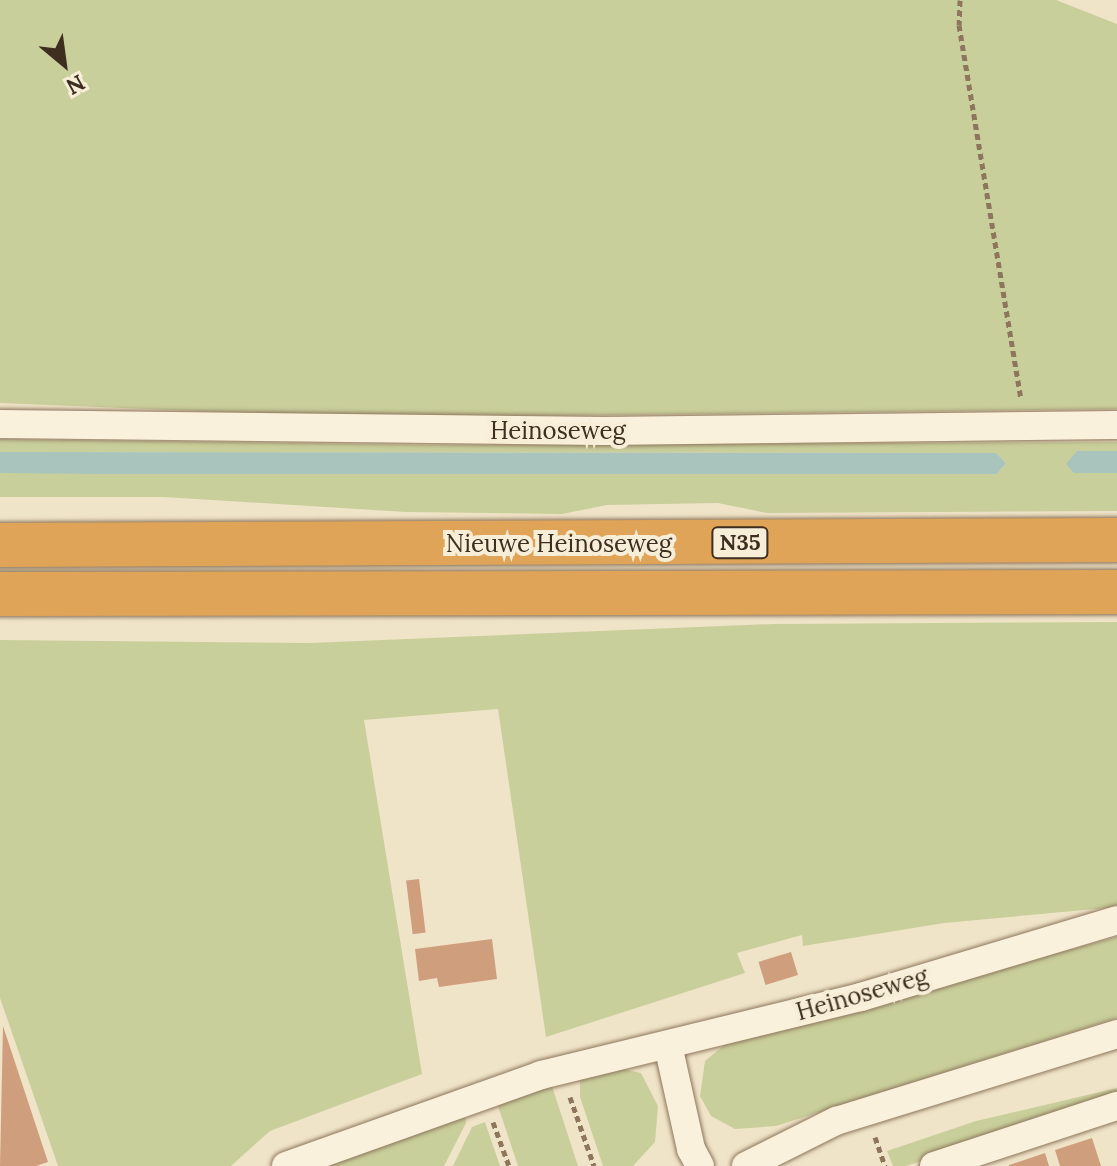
<!DOCTYPE html>
<html>
<head>
<meta charset="utf-8">
<style>
	body { margin:0 }
	#map { position:relative; width:1117px; height:1166px; overflow:hidden; background:#f0e4c8; font-family:Lora,serif }
	div>[style] { position:absolute }
	.green>* { inset:0; background:#c9cf9b }
	.water>* { inset:0; background:#a9c4bc }
	.building>* { inset:0; background:#cf9f7d; transform-origin:0 0 }
	.path>* { height:5px; margin-top:-2.5px; transform-origin:0; background:repeating-linear-gradient(90deg,#8d765c 0 6px,transparent 0 10px) }
	.roads { filter:drop-shadow(0 0 2px #8d765c) drop-shadow(0 0 2px #8d765c) }
	.street>* { height:28px; margin:-14px; padding:0 14px; transform-origin:14px; border-radius:14px; background:#faf1dc }
	.highway>* { height:44px; margin:-22px; padding:0 22px; transform-origin:22px; border-radius:22px; background:#e0a458 }
	span { translate:-50% -50%; white-space:nowrap; text-align:center; line-height:1.15; -webkit-text-stroke:8px #f7eed8; paint-order:stroke }
	.shield-label span { padding:2px 6px; background:#f7eed8; border:2px solid; border-radius:6px; -webkit-text-stroke-width:0 }
	.shield-label { font-size:22px; color:#3d2e20; font-weight:700 }
	.street-label { font-size:24px; color:#3d2e20 }
	.north { position:absolute; left:24px; top:24px; width:80px; height:80px; -webkit-text-stroke:6px #f7eed8; paint-order:stroke; rotate:151deg; font-size:22px; font-weight:700; line-height:32px; text-align:center; color:#3d2e20 }
	.north::after { content:''; display:block; margin:auto; width:28px; height:36px; background:#3d2e20; clip-path:polygon(50% 0,100% 100%,50% 72%,0 100%) }
</style>
</head>
<body>
<div id="map">
	<div class="green">
		<div style="clip-path:polygon(0 0,1056px 0,1117px 24px,1117px 409px,370px 418px,0 403px)"></div>
		<div style="clip-path:polygon(0 439px,424px 445px,1117px 442px,1117px 451px,1077px 451px,1074px 473px,1117px 473px,1117px 511px,767px 513px,718px 503px,607px 505px,562px 514px,406px 512px,163px 497px,0 497px,0 473px,997px 474px,1006px 463px,996px 453px,0 452px)"></div>
		<div style="clip-path:polygon(1117px 622px,1117px 907px,944px 923px,803px 946px,802px 935px,737px 953px,745px 973px,546px 1037px,498px 709px,364px 720px,422px 1074px,270px 1131px,231px 1166px,58px 1166px,0 998px,0 640px,310px 643px,773px 624px)"></div>
		<div style="clip-path:polygon(1117px 937px,1117px 1018px,776px 1126px,735px 1129px,711px 1116px,700px 1096px,705px 1061px,729px 1041px)"></div>
		<div style="clip-path:polygon(617px 1068px,641px 1073px,658px 1106px,655px 1142px,633px 1166px,603px 1166px,580px 1097px,580px 1077px)"></div>
		<div style="clip-path:polygon(551px 1083px,578px 1166px,518px 1166px,497px 1103px)"></div>
		<div style="clip-path:polygon(1117px 1088px,1117px 1097px,906px 1166px,893px 1166px,887px 1151px,976px 1121px)"></div>
		<div style="clip-path:polygon(465px 1114px,466px 1123px,444px 1166px,319px 1166px)"></div>
		<div style="clip-path:polygon(485px 1122px,500px 1166px,453px 1166px,472px 1127px)"></div>
	</div>
	<div class="water">
		<div style="clip-path:polygon(1077px 451px,1117px 451px,1117px 473px,1074px 473px,1066px 464px)"></div>
		<div style="clip-path:polygon(0 452px,996px 453px,1006px 463px,997px 474px,100px 474px,0 473px)"></div>
	</div>
	<div class="building">
		<div style="left:419px;top:879px;width:54px;height:13px;rotate:83deg"></div>
		<div style="clip-path:polygon(492px 939px,497px 979px,439px 987px,437px 978px,419px 981px,415px 949px)"></div>
		<div style="left:791px;top:952px;width:24px;height:34px;rotate:73deg"></div>
		<div style="clip-path:polygon(3px 1026px,48px 1162px,36px 1166px,0 1166px)"></div>
		<div style="clip-path:polygon(1092px 1138px,1101px 1166px,1060px 1166px,1055px 1150px)"></div>
		<div style="clip-path:polygon(1045px 1153px,1049px 1166px,1009px 1166px,1009px 1165px)"></div>
	</div>
	<div class="path">
		<div style="left:960px;top:0;width:25px;rotate:92deg"></div>
		<div style="left:959px;top:25px;width:378px;rotate:80.6deg"></div>
		<div style="left:570px;top:1097px;width:73px;rotate:70.8deg"></div>
		<div style="left:493px;top:1122px;width:47px;rotate:70deg"></div>
		<div style="left:875px;top:1137px;width:31px;rotate:71deg"></div>
	</div>
	<div class="roads">
		<div class="street">
			<div style="left:0;top:424px;width:604px;rotate:0.66deg"></div>
			<div style="left:604px;top:431px;width:513px;rotate:-0.67deg"></div>
			<div style="left:668px;top:1045px;width:107px;rotate:77.5deg"></div>
			<div style="left:691px;top:1149px;width:19px;rotate:62deg"></div>
			<div style="left:286px;top:1166px;width:271px;rotate:-19.6deg"></div>
			<div style="left:541px;top:1075px;width:329px;rotate:-13.7deg"></div>
			<div style="left:861px;top:997px;width:267px;rotate:-16.7deg"></div>
			<div style="left:746px;top:1166px;width:101px;rotate:-26.6deg"></div>
			<div style="left:836px;top:1121px;width:294px;rotate:-17.2deg"></div>
			<div style="left:934px;top:1166px;width:193px;rotate:-18.2deg"></div>
		</div>
		<div class="highway">
			<div style="left:0;top:545px;width:1117px;rotate:-0.26deg"></div>
			<div style="left:0;top:594px;width:1117px;rotate:-0.1deg"></div>
		</div>
	</div>
	<div class="shield-label">
		<span style="left:740px;top:543px">N35</span>
	</div>
	<div class="street-label">
		<span style="left:558px;top:431px">Heinoseweg</span>
		<span style="left:559px;top:544px">Nieuwe Heinoseweg</span>
		<span style="left:862px;top:994px;rotate:-16deg">Heinoseweg</span>
	</div>
	<div class="north">N</div>
</div>
</body>
</html>
